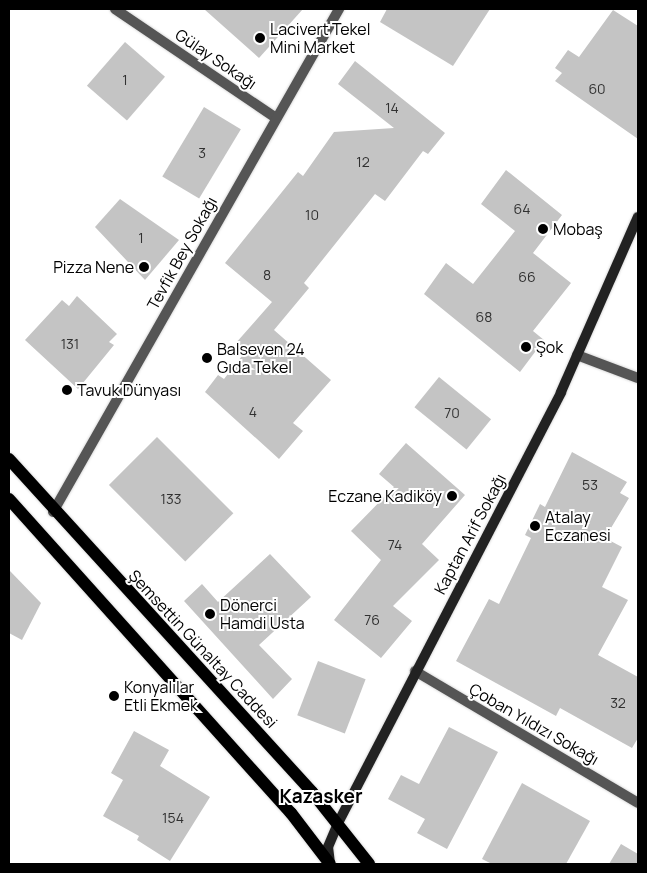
<!DOCTYPE html>
<html>
<head>
<meta charset="utf-8">
<style>
	body { margin:0 }
	#map { position:relative; width:647px; height:873px; overflow:hidden; background:#fff; font-family:Manrope,sans-serif }
	div>[style] { position:absolute }
	.building>* { inset:0; background:#c4c4c4; transform-origin:0 0 }
	.roads { filter:drop-shadow(0 0 1px #dbdbdb) drop-shadow(0 0 1px #dbdbdb) }
	.street>* { height:10px; margin:-5px; padding:0 5px; transform-origin:5px; border-radius:5px; background:#555 }
	.secondary>* { height:10px; margin:-5px; padding:0 5px; transform-origin:5px; border-radius:5px; background:#222 }
	.primary>* { height:12px; margin:-6px; padding:0 6px; transform-origin:6px; border-radius:6px; background:#000 }
	.dots>* { width:14px; height:14px; translate:-50% -50%; box-sizing:border-box; border:2px solid #fff; border-radius:50% }
	span { translate:-50% -50%; white-space:nowrap; text-align:center; line-height:1.15; -webkit-text-stroke:4px #fff; paint-order:stroke }
	.number-label { font-size:14px; color:#313131 }
	.number-label span { -webkit-text-stroke-width:0 }
	.poi-label { font-size:16px; color:#000 }
	.left { translate:0 -50%; text-align:left }
	.right { translate:-100% -50%; text-align:right }
	.street-label { font-size:16px; color:#000 }
	.quarter-label { font-size:19px; color:#000; font-weight:700 }
	.frame { position:absolute; inset:0; border:10px solid #000; pointer-events:none }
</style>
</head>
<body>
<div id="map">
	<div class="building">
		<div style="clip-path:polygon(204px 9px,303px 9px,259px 58px)"></div>
		<div style="clip-path:polygon(387px 9px,490px 9px,453px 66px,380px 22px)"></div>
		<div style="clip-path:polygon(613px 10px,638px 26px,638px 139px,555px 81px,562px 73px,555px 68px,568px 50px,579px 57px)"></div>
		<div style="left:125px;top:42px;width:53px;height:58px;rotate:41deg"></div>
		<div style="clip-path:polygon(355px 61px,445px 133px,428px 154px,423px 151px,385px 201px,375px 194px,304px 283px,309px 288px,274px 330px,331px 380px,293px 423px,303px 431px,279px 459px,205px 392px,218px 375px,224px 379px,245px 352px,235px 344px,272px 302px,225px 263px,298px 172px,303px 176px,334px 132px,394px 128px,338px 84px)"></div>
		<div style="left:204px;top:107px;width:43px;height:81px;rotate:31deg"></div>
		<div style="clip-path:polygon(506px 170px,562px 215px,533px 253px,571px 283px,533px 331px,544px 340px,520px 372px,424px 294px,446px 263px,473px 284px,515px 231px,481px 204px)"></div>
		<div style="clip-path:polygon(120px 199px,179px 240px,145px 280px,95px 227px)"></div>
		<div style="clip-path:polygon(77px 296px,117px 334px,109px 342px,114px 345px,78px 389px,25px 340px,62px 300px,69px 306px)"></div>
		<div style="left:439px;top:377px;width:67px;height:39px;rotate:39deg"></div>
		<div style="left:157px;top:437px;width:108px;height:68px;rotate:45deg"></div>
		<div style="clip-path:polygon(406px 443px,465px 495px,422px 544px,439px 560px,393px 606px,412px 621px,381px 658px,334px 620px,381px 560px,351px 531px,394px 487px,379px 474px)"></div>
		<div style="clip-path:polygon(572px 452px,627px 482px,620px 493px,629px 498px,605px 538px,622px 547px,602px 587px,628px 600px,598px 655px,638px 677px,638px 738px,632px 748px,560px 708px,556px 716px,456px 661px,489px 599px,499px 604px,531px 538px,525px 535px,540px 504px,545px 507px)"></div>
		<div style="clip-path:polygon(270px 554px,311px 597px,259px 645px,292px 679px,273px 699px,184px 601px,202px 584px,218px 602px)"></div>
		<div style="clip-path:polygon(9px 570px,41px 603px,22px 640px,9px 633px)"></div>
		<div style="left:318px;top:661px;width:51px;height:58px;rotate:21deg"></div>
		<div style="clip-path:polygon(449px 727px,498px 752px,447px 849px,417px 833px,425px 819px,388px 799px,401px 775px,419px 784px)"></div>
		<div style="clip-path:polygon(134px 731px,169px 750px,160px 766px,210px 797px,170px 861px,137px 840px,139px 836px,103px 816px,123px 780px,111px 773px)"></div>
		<div style="clip-path:polygon(522px 783px,590px 821px,566px 864px,492px 864px,482px 859px)"></div>
		<div style="clip-path:polygon(621px 844px,638px 854px,638px 864px,609px 864px)"></div>
	</div>
	<div class="roads">
		<div class="street">
			<div style="left:115px;top:9px;width:194px;rotate:34.1deg"></div>
			<div style="left:577px;top:355px;width:65px;rotate:20.7deg"></div>
			<div style="left:53px;top:512px;width:579px;rotate:-60.38deg"></div>
			<div style="left:415px;top:671px;width:259px;rotate:30.6deg"></div>
		</div>
		<div class="secondary">
			<div style="left:330px;top:863px;width:16px;rotate:-97deg"></div>
			<div style="left:328px;top:847px;width:26px;rotate:-67deg"></div>
			<div style="left:338px;top:823px;width:485px;rotate:-62.6deg"></div>
			<div style="left:561px;top:392px;width:191px;rotate:-66.3deg"></div>
		</div>
		<div class="primary">
			<div style="left:9px;top:459px;width:450px;rotate:47.7deg"></div>
			<div style="left:312px;top:792px;width:92px;rotate:51.6deg"></div>
			<div style="left:9px;top:499px;width:422px;rotate:48.1deg"></div>
			<div style="left:291px;top:813px;width:64px;rotate:52.6deg"></div>
		</div>
	</div>
	<div class="dots">
		<div style="left:260px;top:38px;background:#000"></div>
		<div style="left:543px;top:229px;background:#000"></div>
		<div style="left:144px;top:267px;background:#000"></div>
		<div style="left:526px;top:347px;background:#000"></div>
		<div style="left:207px;top:358px;background:#000"></div>
		<div style="left:67px;top:390px;background:#000"></div>
		<div style="left:452px;top:496px;background:#000"></div>
		<div style="left:535px;top:526px;background:#000"></div>
		<div style="left:210px;top:614px;background:#000"></div>
		<div style="left:114px;top:696px;background:#000"></div>
	</div>
	<div class="number-label">
		<span style="left:125px;top:80px">1</span>
		<span style="left:597px;top:89px">60</span>
		<span style="left:392px;top:108px">14</span>
		<span style="left:202px;top:153px">3</span>
		<span style="left:363px;top:162px">12</span>
		<span style="left:522px;top:209px">64</span>
		<span style="left:312px;top:215px">10</span>
		<span style="left:141px;top:238px">1</span>
		<span style="left:267px;top:275px">8</span>
		<span style="left:527px;top:277px">66</span>
		<span style="left:484px;top:317px">68</span>
		<span style="left:70px;top:344px">131</span>
		<span style="left:253px;top:412px">4</span>
		<span style="left:452px;top:413px">70</span>
		<span style="left:590px;top:485px">53</span>
		<span style="left:171px;top:499px">133</span>
		<span style="left:395px;top:545px">74</span>
		<span style="left:372px;top:620px">76</span>
		<span style="left:618px;top:703px">32</span>
		<span style="left:173px;top:818px">154</span>
	</div>
	<div class="poi-label">
		<span class="left" style="left:270px;top:38px">Lacivert Tekel<br>Mini Market</span>
		<span class="left" style="left:553px;top:229px">Mobaş</span>
		<span class="right" style="left:134px;top:267px">Pizza Nene</span>
		<span class="left" style="left:536px;top:347px">Şok</span>
		<span class="left" style="left:217px;top:358px">Balseven 24<br>Gıda Tekel</span>
		<span class="left" style="left:77px;top:390px">Tavuk Dünyası</span>
		<span class="right" style="left:442px;top:496px">Eczane Kadiköy</span>
		<span class="left" style="left:545px;top:526px">Atalay<br>Eczanesi</span>
		<span class="left" style="left:220px;top:614px">Dönerci<br>Hamdi Usta</span>
		<span class="left" style="left:124px;top:696px">Konyalılar<br>Etli Ekmek</span>
	</div>
	<div class="street-label">
		<span style="left:216px;top:59px;rotate:34deg">Gülay Sokağı</span>
		<span style="left:182px;top:253px;rotate:-61deg">Tevfik Bey Sokağı</span>
		<span style="left:470px;top:534px;rotate:-62deg">Kaptan Arif Sokağı</span>
		<span style="left:203px;top:649px;rotate:47deg">Şemsettin Günaltay Caddesi</span>
		<span style="left:534px;top:724px;rotate:30deg">Çoban Yıldızı Sokağı</span>
	</div>
	<div class="quarter-label">
		<span style="left:321px;top:797px">Kazasker</span>
	</div>
	<div class="frame"></div>
</div>
</body>
</html>
